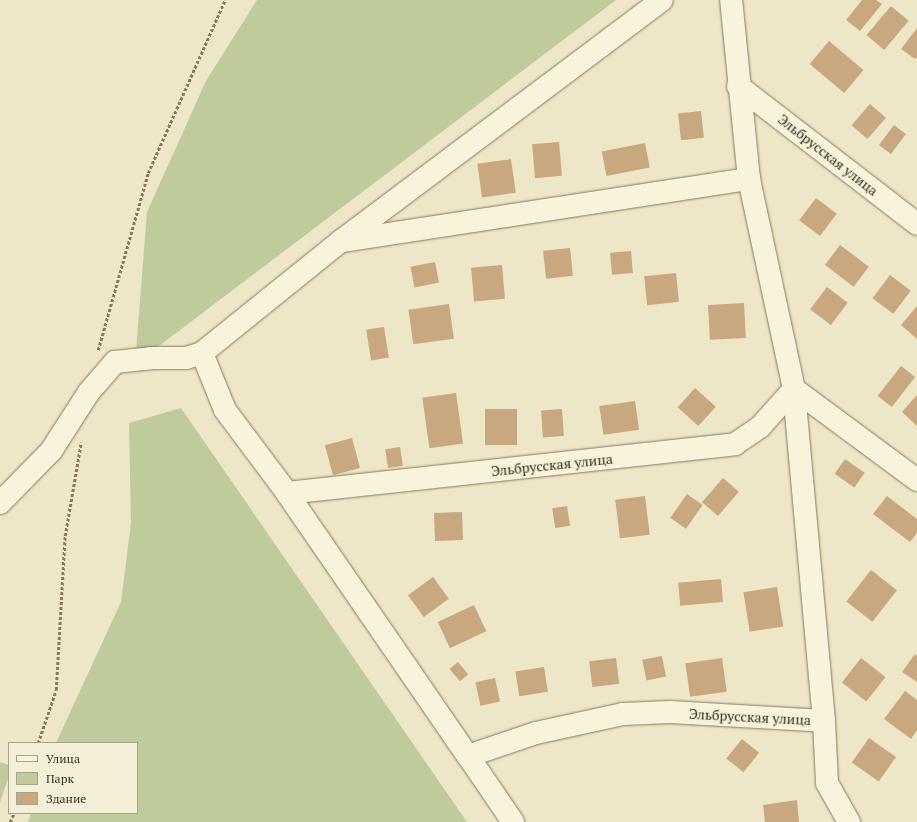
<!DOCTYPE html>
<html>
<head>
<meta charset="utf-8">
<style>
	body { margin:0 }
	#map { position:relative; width:917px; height:822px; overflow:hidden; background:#ede6c7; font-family:"PT Serif",serif }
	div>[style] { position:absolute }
	.green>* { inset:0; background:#bfcb9b }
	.building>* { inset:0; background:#c9a77f; transform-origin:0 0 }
	.path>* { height:2.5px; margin-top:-1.25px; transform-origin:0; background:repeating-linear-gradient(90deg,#88795d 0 3px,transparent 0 5px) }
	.roads { filter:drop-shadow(0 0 1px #88795d) drop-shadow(0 0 1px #88795d) }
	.minor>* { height:22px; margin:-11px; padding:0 11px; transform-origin:11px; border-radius:11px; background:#f8f3db }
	span { translate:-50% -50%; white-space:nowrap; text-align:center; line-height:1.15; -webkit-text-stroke:3px #f4f0d7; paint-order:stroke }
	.street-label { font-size:14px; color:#392f20 }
	.legend { position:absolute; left:8px; top:742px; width:130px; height:72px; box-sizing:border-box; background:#f4f0d7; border:1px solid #a9a38e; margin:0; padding:5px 7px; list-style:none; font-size:12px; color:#392f20 }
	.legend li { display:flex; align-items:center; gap:8px; height:20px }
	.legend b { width:20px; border:1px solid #a9a38e }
</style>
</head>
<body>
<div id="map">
	<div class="green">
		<div style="clip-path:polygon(257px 0,616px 0,135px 364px,147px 212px,206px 81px)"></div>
		<div style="clip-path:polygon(181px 408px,467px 822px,28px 822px,31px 813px,137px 813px,137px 743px,56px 743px,121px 602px,131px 523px,129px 423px)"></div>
		<div style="clip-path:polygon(0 762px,9px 765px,9px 776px,0 802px)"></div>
	</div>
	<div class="building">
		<div style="clip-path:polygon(862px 0,876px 0,882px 4px,860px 31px,846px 20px)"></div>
		<div style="left:891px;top:6px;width:23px;height:38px;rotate:40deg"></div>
		<div style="clip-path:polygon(917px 28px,917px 57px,915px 59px,901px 49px)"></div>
		<div style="left:829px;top:41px;width:45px;height:30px;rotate:40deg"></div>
		<div style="left:870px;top:104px;width:21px;height:28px;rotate:41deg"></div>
		<div style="left:701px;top:111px;width:27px;height:23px;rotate:84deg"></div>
		<div style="left:894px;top:125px;width:15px;height:25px;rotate:37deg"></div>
		<div style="left:559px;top:142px;width:34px;height:27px;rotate:85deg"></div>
		<div style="left:645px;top:143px;width:25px;height:44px;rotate:79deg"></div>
		<div style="left:511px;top:159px;width:34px;height:34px;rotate:82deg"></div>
		<div style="left:816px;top:198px;width:26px;height:28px;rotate:37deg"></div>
		<div style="left:840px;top:245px;width:36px;height:25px;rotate:37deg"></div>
		<div style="left:570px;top:248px;width:28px;height:27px;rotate:84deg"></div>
		<div style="left:631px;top:251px;width:22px;height:21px;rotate:85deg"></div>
		<div style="left:435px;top:262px;width:21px;height:25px;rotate:79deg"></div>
		<div style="left:502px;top:265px;width:34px;height:31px;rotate:85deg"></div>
		<div style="left:676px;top:273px;width:29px;height:32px;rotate:84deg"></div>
		<div style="left:890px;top:275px;width:26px;height:29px;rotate:37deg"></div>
		<div style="left:827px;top:287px;width:26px;height:28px;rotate:37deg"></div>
		<div style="left:744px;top:303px;width:35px;height:36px;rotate:87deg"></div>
		<div style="left:449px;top:304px;width:35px;height:41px;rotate:82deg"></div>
		<div style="clip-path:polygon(917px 306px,917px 339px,901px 325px)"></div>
		<div style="left:384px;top:327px;width:31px;height:18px;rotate:81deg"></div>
		<div style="left:901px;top:366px;width:18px;height:38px;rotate:38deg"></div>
		<div style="left:695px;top:388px;width:28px;height:26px;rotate:42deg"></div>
		<div style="left:456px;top:393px;width:51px;height:34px;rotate:82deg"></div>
		<div style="clip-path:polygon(917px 395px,917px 426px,902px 412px)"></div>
		<div style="left:635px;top:401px;width:29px;height:36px;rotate:82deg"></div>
		<div style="left:485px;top:409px;width:32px;height:36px"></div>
		<div style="left:562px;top:409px;width:27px;height:21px;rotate:86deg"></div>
		<div style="left:352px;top:438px;width:31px;height:28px;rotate:75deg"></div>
		<div style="left:400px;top:447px;width:19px;height:15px;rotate:81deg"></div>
		<div style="left:845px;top:459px;width:24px;height:18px;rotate:35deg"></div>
		<div style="left:723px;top:478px;width:21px;height:32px;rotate:41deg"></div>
		<div style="left:687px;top:494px;width:19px;height:29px;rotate:35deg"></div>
		<div style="left:645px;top:496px;width:39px;height:30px;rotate:83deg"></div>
		<div style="clip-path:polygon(887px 496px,917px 519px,917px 533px,910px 542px,873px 514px)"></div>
		<div style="left:567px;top:506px;width:20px;height:15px;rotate:81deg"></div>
		<div style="left:462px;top:512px;width:28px;height:28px;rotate:88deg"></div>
		<div style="left:871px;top:570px;width:33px;height:40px;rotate:38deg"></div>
		<div style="left:433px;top:577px;width:27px;height:31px;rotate:54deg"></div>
		<div style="left:721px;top:579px;width:23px;height:43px;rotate:85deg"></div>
		<div style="left:777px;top:587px;width:40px;height:34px;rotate:81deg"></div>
		<div style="left:474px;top:605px;width:29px;height:40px;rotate:65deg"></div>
		<div style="clip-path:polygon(915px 654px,917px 656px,917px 682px,902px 672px)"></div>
		<div style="left:662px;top:656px;width:21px;height:20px;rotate:79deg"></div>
		<div style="left:616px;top:658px;width:26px;height:27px;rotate:83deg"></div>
		<div style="left:722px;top:658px;width:34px;height:37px;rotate:82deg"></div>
		<div style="left:861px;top:658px;width:31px;height:31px;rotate:38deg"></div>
		<div style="left:458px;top:662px;width:16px;height:11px;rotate:50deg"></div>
		<div style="left:544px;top:667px;width:25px;height:29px;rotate:81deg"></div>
		<div style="left:495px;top:678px;width:24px;height:20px;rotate:78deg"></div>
		<div style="clip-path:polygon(905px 691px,917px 700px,917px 730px,911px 739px,884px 719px)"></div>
		<div style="left:869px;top:738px;width:33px;height:30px;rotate:35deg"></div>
		<div style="left:742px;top:739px;width:22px;height:25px;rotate:39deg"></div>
		<div style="clip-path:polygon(797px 800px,799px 822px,765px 822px,763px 805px)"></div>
	</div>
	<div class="path">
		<div style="left:98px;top:350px;width:184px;rotate:-74.2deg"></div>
		<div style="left:148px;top:173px;width:189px;rotate:-66deg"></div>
		<div style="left:38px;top:743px;width:56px;rotate:-71.2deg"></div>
		<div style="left:56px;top:690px;width:154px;rotate:-86.7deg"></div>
		<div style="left:65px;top:536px;width:95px;rotate:-80.3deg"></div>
		<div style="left:10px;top:822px;width:10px;rotate:-66deg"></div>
	</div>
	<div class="roads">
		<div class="minor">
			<div style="left:738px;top:86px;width:226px;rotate:37.6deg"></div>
			<div style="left:343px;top:241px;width:411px;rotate:-8.7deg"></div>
			<div style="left:202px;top:353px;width:61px;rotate:68deg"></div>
			<div style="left:225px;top:410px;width:104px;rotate:53.2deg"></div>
			<div style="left:287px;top:493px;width:319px;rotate:55.5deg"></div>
			<div style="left:468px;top:756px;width:72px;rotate:-18.7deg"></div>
			<div style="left:536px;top:733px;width:89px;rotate:-12.3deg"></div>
			<div style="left:623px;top:714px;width:47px;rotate:-2.4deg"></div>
			<div style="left:670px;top:712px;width:154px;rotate:3.3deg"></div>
			<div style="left:824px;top:721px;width:333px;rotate:-95.2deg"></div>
			<div style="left:794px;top:389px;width:215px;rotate:-102.1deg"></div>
			<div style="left:749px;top:179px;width:180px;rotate:-95.7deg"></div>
			<div style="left:287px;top:493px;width:451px;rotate:-6.2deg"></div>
			<div style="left:735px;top:444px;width:30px;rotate:-34deg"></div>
			<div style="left:760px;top:427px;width:51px;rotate:-48.2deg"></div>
			<div style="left:794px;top:389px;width:153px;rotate:36.5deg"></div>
			<div style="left:0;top:503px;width:73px;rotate:-45.6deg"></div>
			<div style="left:51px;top:451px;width:70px;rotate:-57.2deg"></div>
			<div style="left:89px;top:392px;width:40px;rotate:-49deg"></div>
			<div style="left:115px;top:362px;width:36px;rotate:-6deg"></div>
			<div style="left:151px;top:358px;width:35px"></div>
			<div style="left:186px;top:358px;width:17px;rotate:-17deg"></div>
			<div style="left:202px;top:353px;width:179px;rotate:-38.9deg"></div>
			<div style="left:341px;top:241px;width:401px;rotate:-36.9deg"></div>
			<div style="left:824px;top:721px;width:62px;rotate:87.2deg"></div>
			<div style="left:827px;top:783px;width:45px;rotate:60.6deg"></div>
			<div style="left:468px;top:756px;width:80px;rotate:55.7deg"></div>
		</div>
	</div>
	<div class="street-label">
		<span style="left:828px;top:155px;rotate:38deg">Эльбрусская улица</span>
		<span style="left:552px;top:465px;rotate:-6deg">Эльбрусская улица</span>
		<span style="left:750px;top:717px;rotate:3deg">Эльбрусская улица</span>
	</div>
	<ul class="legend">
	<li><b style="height:5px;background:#f8f3db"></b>Улица</li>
	<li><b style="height:11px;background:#bfcb9b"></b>Парк</li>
	<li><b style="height:11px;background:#c9a77f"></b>Здание</li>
	</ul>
</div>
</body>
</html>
